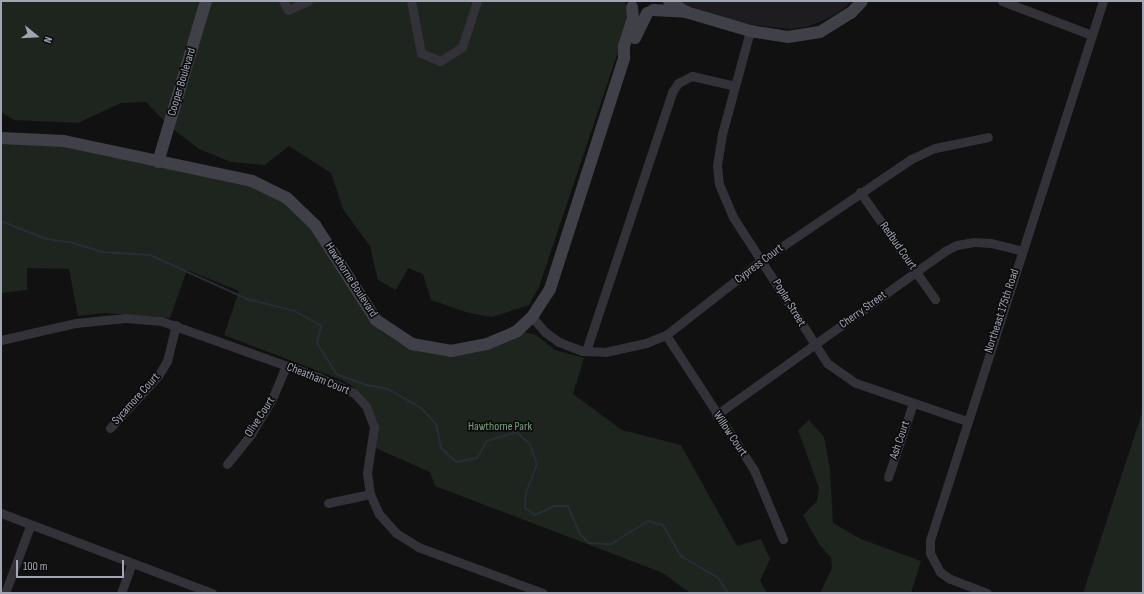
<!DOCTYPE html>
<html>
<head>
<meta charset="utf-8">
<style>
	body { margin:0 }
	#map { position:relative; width:1144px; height:594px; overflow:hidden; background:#111112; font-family:"Sofia Sans Condensed",sans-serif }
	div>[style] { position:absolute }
	.built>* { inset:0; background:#1d1d1f }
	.green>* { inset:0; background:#1d251e }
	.stream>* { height:2px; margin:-1px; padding:0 1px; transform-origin:1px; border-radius:1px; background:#272e36 }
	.street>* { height:9px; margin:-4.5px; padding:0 4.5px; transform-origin:4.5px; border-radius:4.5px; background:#323238 }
	.secondary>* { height:12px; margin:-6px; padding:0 6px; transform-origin:6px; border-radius:6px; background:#404148 }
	span { translate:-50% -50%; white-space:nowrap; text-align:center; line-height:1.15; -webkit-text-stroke:3.5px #0c0c0d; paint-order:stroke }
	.street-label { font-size:12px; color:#a1a6b4 }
	.park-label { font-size:12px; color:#77a07c }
	.frame { position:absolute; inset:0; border:2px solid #a1a6b4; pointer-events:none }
	.north { position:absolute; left:16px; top:16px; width:40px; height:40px; -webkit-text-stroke:3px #0c0c0d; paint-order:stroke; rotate:108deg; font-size:11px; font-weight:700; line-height:16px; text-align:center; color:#a1a6b4 }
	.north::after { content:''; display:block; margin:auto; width:14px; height:18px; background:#a1a6b4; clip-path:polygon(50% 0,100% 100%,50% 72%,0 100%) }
	.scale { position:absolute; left:16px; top:560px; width:108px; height:18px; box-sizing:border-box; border:2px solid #a1a6b4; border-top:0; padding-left:5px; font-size:12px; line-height:14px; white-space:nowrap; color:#a1a6b4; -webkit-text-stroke:3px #0c0c0d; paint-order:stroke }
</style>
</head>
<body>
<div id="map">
	<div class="built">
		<div style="clip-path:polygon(674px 1px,852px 1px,838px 13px,822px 21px,806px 27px,790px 29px,745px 24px)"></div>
	</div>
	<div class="green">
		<div style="clip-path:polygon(1px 1px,624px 1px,628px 9px,624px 34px,539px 287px,529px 305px,492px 317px,469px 313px,431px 300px,423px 274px,408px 268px,396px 290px,378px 280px,370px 246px,343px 209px,331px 173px,289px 146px,265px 165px,231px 162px,199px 149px,169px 126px,146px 102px,121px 103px,78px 123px,14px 120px,1px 112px)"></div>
		<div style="clip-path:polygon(1px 139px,74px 145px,264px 189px,294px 206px,321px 241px,366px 316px,382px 332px,401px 344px,442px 355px,520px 331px,536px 335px,555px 350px,584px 358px,573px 394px,622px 430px,681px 445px,737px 546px,761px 539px,770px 559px,760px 581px,767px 593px,690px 593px,663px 573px,435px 486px,430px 472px,373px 447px,370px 407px,355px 388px,342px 380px,224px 335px,239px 291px,187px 270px,170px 318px,105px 313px,78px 316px,69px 269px,27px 268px,27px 290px,1px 293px)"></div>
		<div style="clip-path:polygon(1143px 410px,1143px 593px,1083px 593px)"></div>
		<div style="clip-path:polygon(809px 420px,824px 437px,830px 469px,833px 523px,861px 539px,921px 561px,911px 593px,820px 593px,832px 568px,831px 558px,819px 544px,803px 515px,817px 501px,819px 488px,798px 430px)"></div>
	</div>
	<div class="stream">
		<div style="left:1px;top:221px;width:48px;rotate:21.8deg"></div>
		<div style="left:46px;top:239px;width:27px;rotate:8deg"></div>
		<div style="left:73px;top:243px;width:30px;rotate:17deg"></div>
		<div style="left:102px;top:252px;width:48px;rotate:3.6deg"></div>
		<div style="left:150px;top:255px;width:107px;rotate:24.4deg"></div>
		<div style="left:247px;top:299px;width:49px;rotate:14deg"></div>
		<div style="left:295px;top:311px;width:30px;rotate:30deg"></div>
		<div style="left:321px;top:326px;width:17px;rotate:103deg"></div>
		<div style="left:317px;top:343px;width:36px;rotate:58deg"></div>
		<div style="left:336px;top:374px;width:33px;rotate:20deg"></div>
		<div style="left:367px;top:385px;width:21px;rotate:11deg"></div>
		<div style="left:388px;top:389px;width:39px;rotate:30deg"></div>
		<div style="left:422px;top:409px;width:21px;rotate:47deg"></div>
		<div style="left:436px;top:424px;width:25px;rotate:78deg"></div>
		<div style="left:441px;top:448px;width:21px;rotate:43deg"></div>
		<div style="left:456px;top:462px;width:21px;rotate:-11deg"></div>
		<div style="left:477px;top:458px;width:20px;rotate:-60deg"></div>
		<div style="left:487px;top:441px;width:30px;rotate:-17deg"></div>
		<div style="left:516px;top:432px;width:18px;rotate:41deg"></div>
		<div style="left:530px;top:444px;width:21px;rotate:71deg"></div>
		<div style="left:537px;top:464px;width:30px;rotate:111deg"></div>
		<div style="left:526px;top:492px;width:16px;rotate:94deg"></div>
		<div style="left:525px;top:508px;width:12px;rotate:35deg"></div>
		<div style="left:535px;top:515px;width:21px;rotate:-25deg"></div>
		<div style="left:554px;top:506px;width:14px"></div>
		<div style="left:568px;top:506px;width:30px;rotate:67deg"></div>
		<div style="left:580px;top:534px;width:13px;rotate:45deg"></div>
		<div style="left:589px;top:543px;width:22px;rotate:3deg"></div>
		<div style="left:611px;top:544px;width:44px;rotate:-31.9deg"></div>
		<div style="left:648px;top:521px;width:16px;rotate:15deg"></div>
		<div style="left:663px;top:525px;width:36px;rotate:60deg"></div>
		<div style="left:681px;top:556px;width:43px;rotate:30.7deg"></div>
		<div style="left:718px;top:578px;width:18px;rotate:56deg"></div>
	</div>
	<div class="street">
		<div style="left:283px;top:1px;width:10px;rotate:61deg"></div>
		<div style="left:288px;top:10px;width:22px;rotate:-24deg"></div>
		<div style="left:411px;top:1px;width:53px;rotate:79.1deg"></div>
		<div style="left:421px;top:53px;width:21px;rotate:23deg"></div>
		<div style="left:440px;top:61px;width:26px;rotate:-32deg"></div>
		<div style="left:462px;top:47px;width:48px;rotate:-71.9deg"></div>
		<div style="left:1002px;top:1px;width:96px;rotate:20.7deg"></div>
		<div style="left:750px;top:31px;width:107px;rotate:105.2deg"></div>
		<div style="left:722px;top:134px;width:32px;rotate:99deg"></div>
		<div style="left:717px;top:166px;width:18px;rotate:84deg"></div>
		<div style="left:719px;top:184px;width:36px;rotate:67deg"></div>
		<div style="left:733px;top:217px;width:174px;rotate:57.2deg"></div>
		<div style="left:827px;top:363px;width:35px;rotate:35deg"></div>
		<div style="left:856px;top:383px;width:117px;rotate:18.9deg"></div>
		<div style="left:860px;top:192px;width:131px;rotate:55deg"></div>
		<div style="left:532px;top:317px;width:20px;rotate:49deg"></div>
		<div style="left:545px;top:332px;width:17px;rotate:36deg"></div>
		<div style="left:559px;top:342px;width:25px;rotate:21deg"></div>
		<div style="left:582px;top:351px;width:23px;rotate:2deg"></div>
		<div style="left:605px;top:352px;width:42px;rotate:-12.4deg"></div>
		<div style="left:646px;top:343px;width:22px;rotate:-22deg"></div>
		<div style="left:666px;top:335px;width:122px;rotate:-38deg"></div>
		<div style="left:762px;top:260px;width:180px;rotate:-34.1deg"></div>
		<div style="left:911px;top:159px;width:26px;rotate:-25deg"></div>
		<div style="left:935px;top:148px;width:54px;rotate:-11.7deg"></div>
		<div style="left:666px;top:335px;width:161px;rotate:56.9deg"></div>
		<div style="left:754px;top:470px;width:75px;rotate:67.2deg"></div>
		<div style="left:1px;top:340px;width:77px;rotate:-12.8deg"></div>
		<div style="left:76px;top:323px;width:49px;rotate:-5.8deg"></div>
		<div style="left:125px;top:318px;width:36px;rotate:5deg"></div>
		<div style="left:161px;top:321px;width:167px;rotate:19.6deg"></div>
		<div style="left:318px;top:377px;width:39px;rotate:24deg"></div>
		<div style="left:354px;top:393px;width:18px;rotate:47deg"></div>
		<div style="left:366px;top:406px;width:22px;rotate:69deg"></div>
		<div style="left:374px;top:427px;width:47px;rotate:98.7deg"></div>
		<div style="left:367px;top:473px;width:21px;rotate:82deg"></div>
		<div style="left:370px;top:494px;width:22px;rotate:66deg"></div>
		<div style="left:379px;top:514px;width:25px;rotate:48deg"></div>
		<div style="left:396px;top:533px;width:26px;rotate:32deg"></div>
		<div style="left:418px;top:547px;width:133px;rotate:20.2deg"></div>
		<div style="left:586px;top:351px;width:273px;rotate:-71.6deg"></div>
		<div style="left:672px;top:92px;width:11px;rotate:-56deg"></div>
		<div style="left:678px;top:83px;width:16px;rotate:-27deg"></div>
		<div style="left:692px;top:76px;width:44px;rotate:13.1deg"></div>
		<div style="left:716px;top:415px;width:282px;rotate:-35.6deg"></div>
		<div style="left:945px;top:251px;width:13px;rotate:-27deg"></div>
		<div style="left:957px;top:245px;width:17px;rotate:-10deg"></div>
		<div style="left:974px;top:242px;width:17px;rotate:3deg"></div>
		<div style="left:991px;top:243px;width:32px;rotate:14deg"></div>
		<div style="left:110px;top:428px;width:71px;rotate:-47.3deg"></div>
		<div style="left:158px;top:376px;width:17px;rotate:-59deg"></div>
		<div style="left:167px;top:361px;width:37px;rotate:-76deg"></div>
		<div style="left:227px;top:464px;width:38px;rotate:-51deg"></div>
		<div style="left:251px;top:434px;width:41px;rotate:-59deg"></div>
		<div style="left:272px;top:399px;width:36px;rotate:-67deg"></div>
		<div style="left:888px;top:477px;width:78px;rotate:-71.3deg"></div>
		<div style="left:328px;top:503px;width:43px;rotate:-12.1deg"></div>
		<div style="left:1px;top:513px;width:226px;rotate:20.8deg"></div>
		<div style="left:5px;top:593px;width:72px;rotate:-69.5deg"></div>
		<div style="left:121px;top:593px;width:32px;rotate:-70deg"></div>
		<div style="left:987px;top:593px;width:40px;rotate:-159deg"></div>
		<div style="left:950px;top:579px;width:12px;rotate:-145deg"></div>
		<div style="left:940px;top:572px;width:21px;rotate:-118deg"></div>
		<div style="left:930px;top:553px;width:13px;rotate:-90deg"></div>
		<div style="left:930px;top:540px;width:566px;rotate:-72.21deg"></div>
	</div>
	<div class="secondary">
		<div style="left:669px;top:1px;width:20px;rotate:33deg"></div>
		<div style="left:653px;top:10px;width:33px;rotate:3deg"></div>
		<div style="left:686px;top:12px;width:67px;rotate:16.5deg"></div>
		<div style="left:750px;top:31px;width:38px;rotate:9deg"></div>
		<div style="left:788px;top:37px;width:32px;rotate:-9deg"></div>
		<div style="left:820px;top:32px;width:36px;rotate:-32deg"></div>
		<div style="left:851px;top:13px;width:16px;rotate:-47deg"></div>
		<div style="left:635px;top:38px;width:28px;rotate:-64deg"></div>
		<div style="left:1px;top:138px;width:63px;rotate:2.7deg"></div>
		<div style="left:64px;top:141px;width:192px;rotate:12deg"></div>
		<div style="left:252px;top:181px;width:39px;rotate:26deg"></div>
		<div style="left:287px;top:198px;width:39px;rotate:44deg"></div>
		<div style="left:315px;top:225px;width:113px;rotate:57.3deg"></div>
		<div style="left:376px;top:320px;width:43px;rotate:33.7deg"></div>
		<div style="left:412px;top:344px;width:40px;rotate:10deg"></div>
		<div style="left:451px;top:351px;width:37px;rotate:-11deg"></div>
		<div style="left:487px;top:344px;width:33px;rotate:-23deg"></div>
		<div style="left:517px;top:331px;width:21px;rotate:-43deg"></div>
		<div style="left:532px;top:317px;width:33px;rotate:-57deg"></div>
		<div style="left:550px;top:289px;width:243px;rotate:-72.2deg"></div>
		<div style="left:624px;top:58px;width:12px;rotate:-90deg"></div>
		<div style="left:624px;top:46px;width:29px;rotate:-72deg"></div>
		<div style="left:633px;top:18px;width:11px;rotate:-95deg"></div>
		<div style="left:158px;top:162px;width:168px;rotate:-73.4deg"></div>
	</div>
	<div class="street-label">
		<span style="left:182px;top:82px;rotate:-73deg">Cooper Boulevard</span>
		<span style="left:898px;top:246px;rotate:55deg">Redbud Court</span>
		<span style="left:759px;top:264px;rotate:-37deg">Cypress Court</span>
		<span style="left:351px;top:280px;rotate:57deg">Hawthorne Boulevard</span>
		<span style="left:789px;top:303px;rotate:59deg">Poplar Street</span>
		<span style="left:863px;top:310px;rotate:-36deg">Cherry Street</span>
		<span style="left:1002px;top:311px;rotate:-72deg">Northeast 175th Road</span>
		<span style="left:318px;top:379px;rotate:22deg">Cheatham Court</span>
		<span style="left:136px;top:399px;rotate:-48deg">Sycamore Court</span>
		<span style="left:260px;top:417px;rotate:-57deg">Olive Court</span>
		<span style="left:730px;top:434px;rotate:56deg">Willow Court</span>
		<span style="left:900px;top:440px;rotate:-71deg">Ash Court</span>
	</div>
	<div class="park-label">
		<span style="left:500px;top:427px">Hawthorne Park</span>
	</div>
	<div class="frame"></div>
	<div class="north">N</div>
	<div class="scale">100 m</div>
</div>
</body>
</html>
